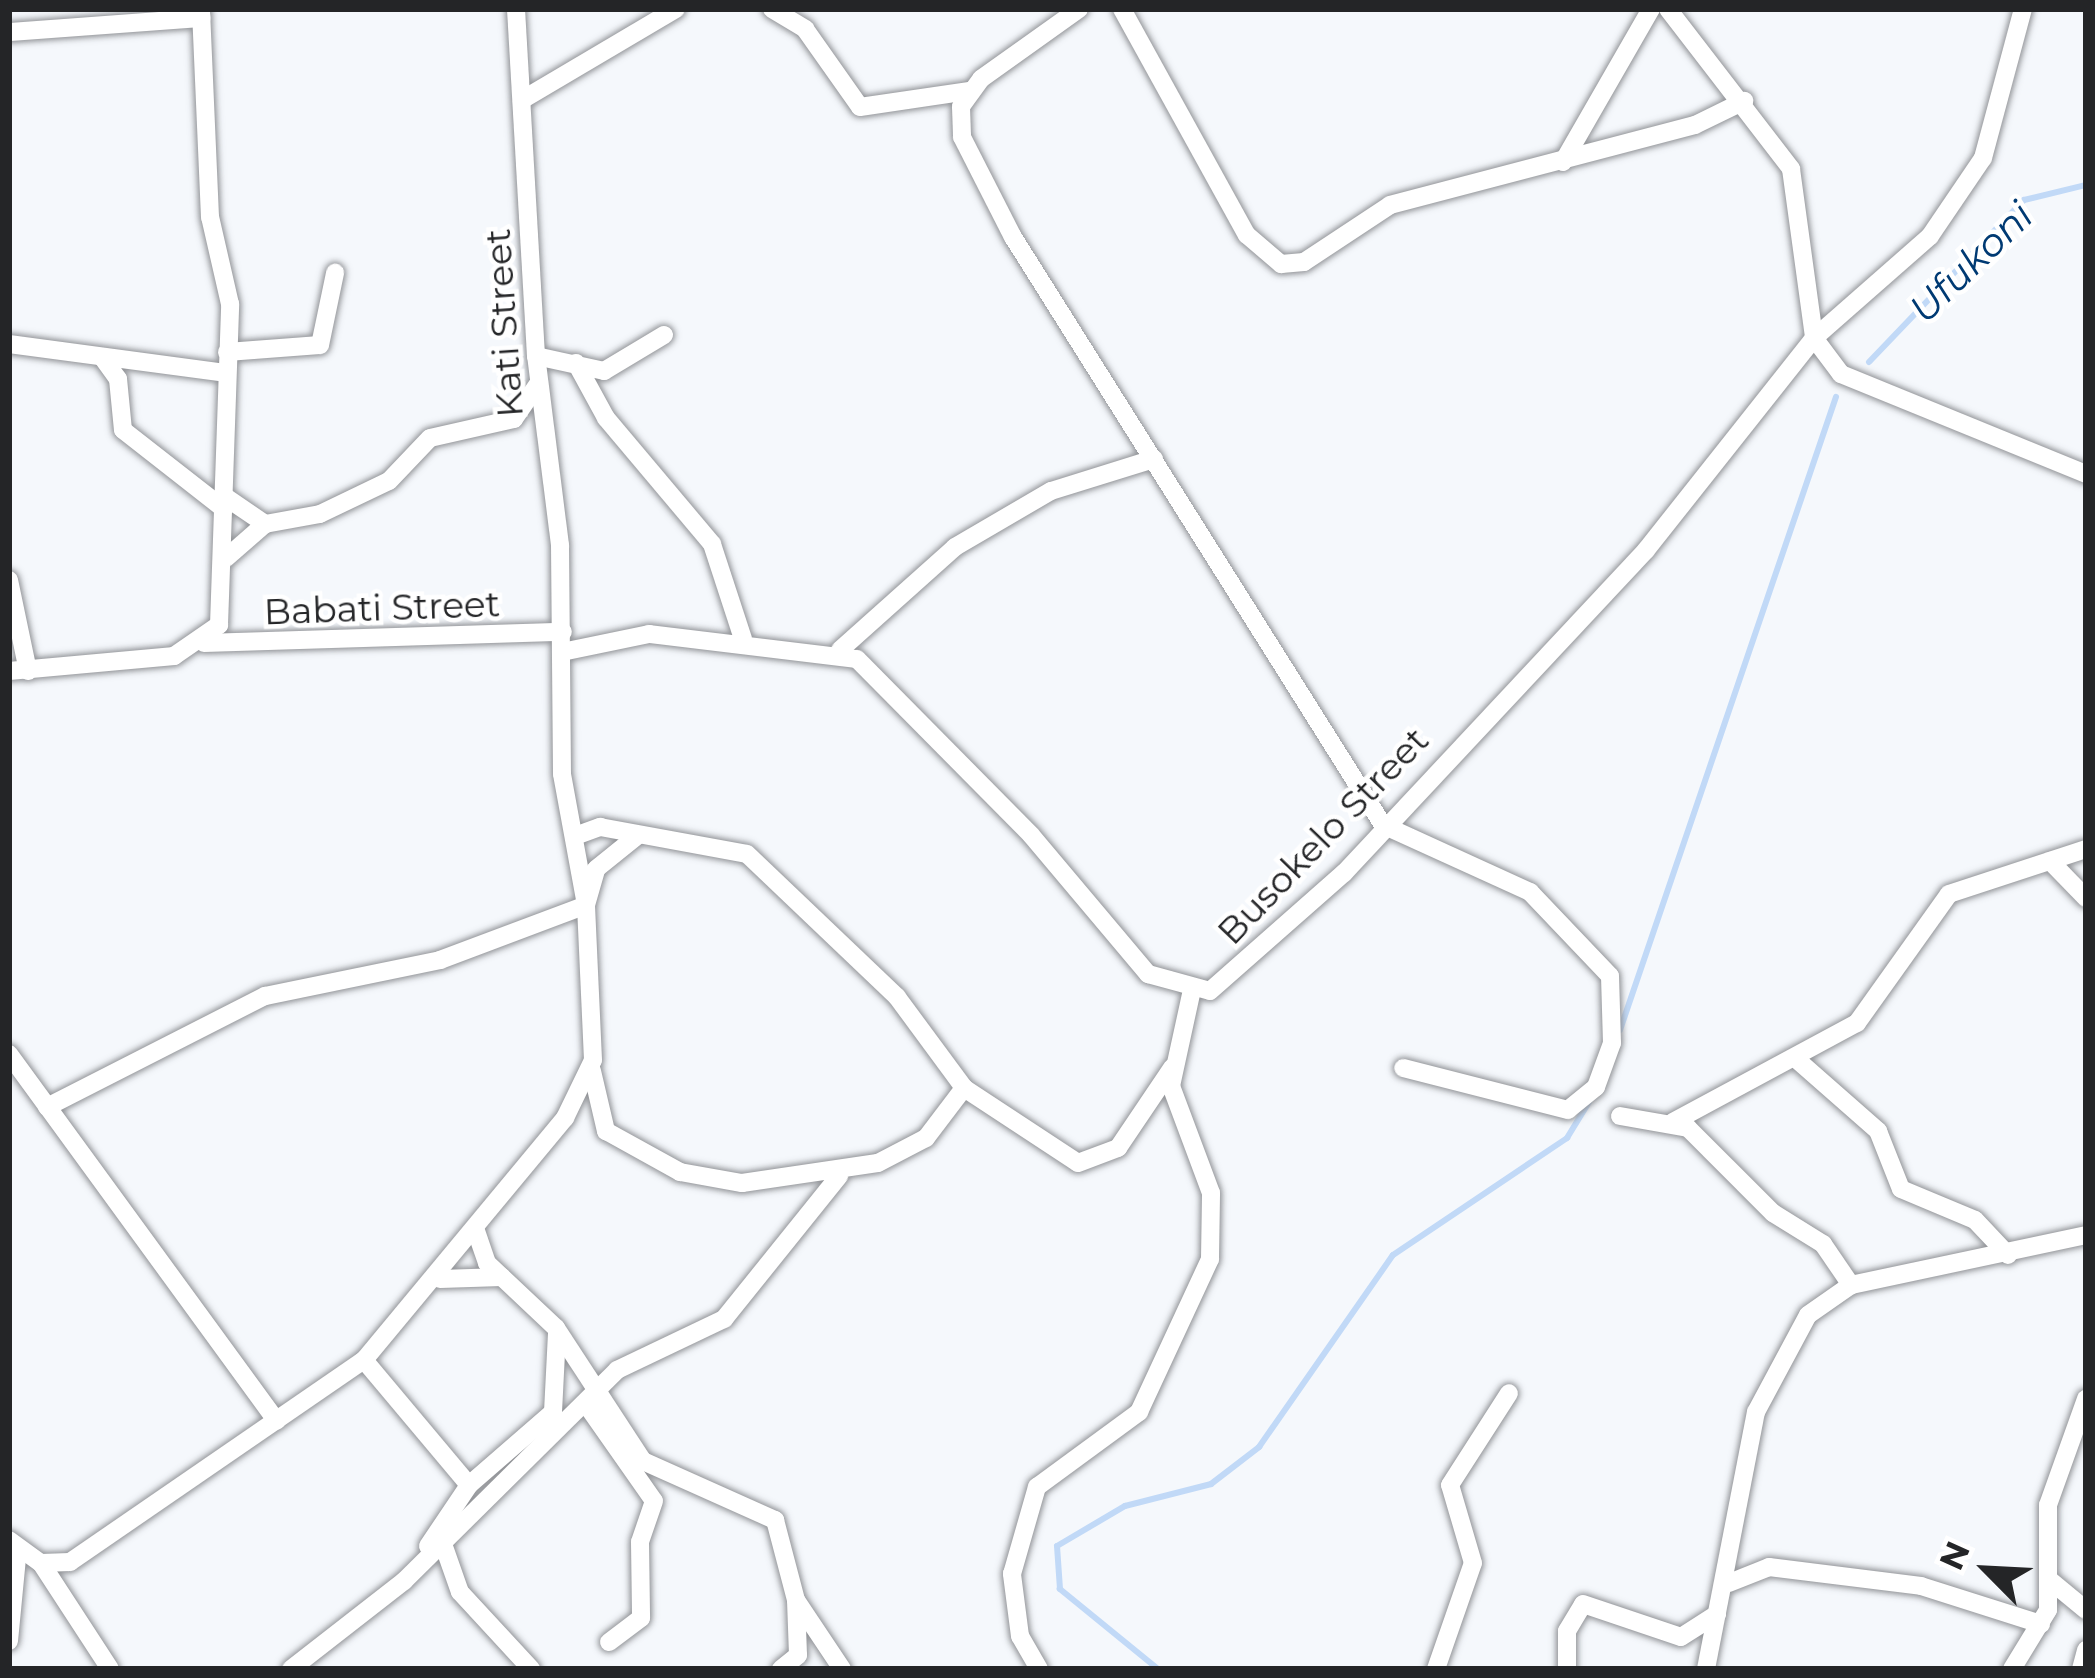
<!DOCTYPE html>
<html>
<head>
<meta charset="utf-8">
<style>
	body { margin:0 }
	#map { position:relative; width:2095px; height:1678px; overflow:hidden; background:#f5f8fc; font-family:Montserrat,sans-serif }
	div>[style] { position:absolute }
	.stream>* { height:6px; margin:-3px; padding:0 3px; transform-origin:3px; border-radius:3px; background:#c1d9f7 }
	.roads { filter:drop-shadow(0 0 3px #929498) drop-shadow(0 0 3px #929498) }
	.minor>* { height:18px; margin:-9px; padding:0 9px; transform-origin:9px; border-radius:9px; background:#fff }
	span { translate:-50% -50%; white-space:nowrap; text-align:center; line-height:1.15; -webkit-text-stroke:9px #fff; paint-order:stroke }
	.street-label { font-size:36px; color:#242527 }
	.water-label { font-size:39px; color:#003a73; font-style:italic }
	.frame { position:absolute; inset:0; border:12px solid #242527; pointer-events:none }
	.north { position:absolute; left:1927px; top:1510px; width:120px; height:120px; -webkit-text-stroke:9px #fff; paint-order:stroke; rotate:294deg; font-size:33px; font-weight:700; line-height:48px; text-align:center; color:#242527 }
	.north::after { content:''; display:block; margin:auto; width:42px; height:54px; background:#242527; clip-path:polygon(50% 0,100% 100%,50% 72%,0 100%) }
</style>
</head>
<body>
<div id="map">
	<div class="stream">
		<div style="left:1869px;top:362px;width:224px;rotate:-46.3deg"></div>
		<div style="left:2024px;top:200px;width:64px;rotate:-13.6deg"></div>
		<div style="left:1620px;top:1030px;width:669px;rotate:-71.16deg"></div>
		<div style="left:1158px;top:1669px;width:127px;rotate:-140.8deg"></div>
		<div style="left:1060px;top:1589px;width:43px;rotate:-94deg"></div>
		<div style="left:1057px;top:1546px;width:79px;rotate:-30.5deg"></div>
		<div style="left:1125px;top:1506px;width:89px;rotate:-14.3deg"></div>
		<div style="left:1211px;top:1484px;width:61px;rotate:-37.6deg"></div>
		<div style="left:1259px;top:1447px;width:234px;rotate:-55.1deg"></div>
		<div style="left:1393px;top:1255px;width:210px;rotate:-33.9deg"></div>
		<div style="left:1567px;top:1138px;width:42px;rotate:-58.6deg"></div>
	</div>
	<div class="roads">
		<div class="minor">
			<div style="left:772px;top:9px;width:39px;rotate:31deg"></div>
			<div style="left:805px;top:29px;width:95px;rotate:54.8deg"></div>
			<div style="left:860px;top:107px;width:109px;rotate:-8.4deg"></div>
			<div style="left:1079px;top:9px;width:120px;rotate:144.5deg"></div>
			<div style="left:981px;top:79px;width:34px;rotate:126deg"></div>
			<div style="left:961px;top:107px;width:30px;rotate:88deg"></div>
			<div style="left:962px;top:137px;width:112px;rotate:63deg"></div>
			<div style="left:1013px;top:237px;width:695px;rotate:57.82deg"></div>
			<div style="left:1383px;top:825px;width:162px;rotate:24.5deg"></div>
			<div style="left:1530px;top:892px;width:116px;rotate:46.4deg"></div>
			<div style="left:1610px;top:976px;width:67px;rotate:88.3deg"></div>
			<div style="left:1612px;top:1043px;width:47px;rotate:110deg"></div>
			<div style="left:1596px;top:1087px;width:36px;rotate:141deg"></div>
			<div style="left:1568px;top:1110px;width:170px;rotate:-165.7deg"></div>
			<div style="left:1122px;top:9px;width:258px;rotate:61.1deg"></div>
			<div style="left:1247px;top:235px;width:45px;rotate:40.5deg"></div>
			<div style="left:1281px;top:264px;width:23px;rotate:-5deg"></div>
			<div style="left:1304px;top:262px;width:103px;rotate:-33.5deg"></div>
			<div style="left:1390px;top:205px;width:315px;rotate:-14.7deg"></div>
			<div style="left:1695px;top:125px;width:55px;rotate:-26.1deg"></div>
			<div style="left:1668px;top:9px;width:202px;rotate:52.4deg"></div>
			<div style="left:1791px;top:169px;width:171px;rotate:82.2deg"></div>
			<div style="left:1814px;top:338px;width:45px;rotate:53.1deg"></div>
			<div style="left:1841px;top:374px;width:265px;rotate:22.2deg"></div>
			<div style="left:9px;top:32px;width:193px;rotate:-4.2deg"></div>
			<div style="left:522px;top:100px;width:179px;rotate:-30.6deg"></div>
			<div style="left:1563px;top:162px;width:177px;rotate:-60.1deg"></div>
			<div style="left:9px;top:344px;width:218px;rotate:7.6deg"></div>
			<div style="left:227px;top:352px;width:93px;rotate:-4.3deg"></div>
			<div style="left:320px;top:345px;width:74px;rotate:-78.2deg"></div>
			<div style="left:536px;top:356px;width:70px;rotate:12.4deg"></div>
			<div style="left:604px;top:371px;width:70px;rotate:-31deg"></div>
			<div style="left:102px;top:357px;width:27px;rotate:54deg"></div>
			<div style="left:118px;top:379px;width:51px;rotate:84.4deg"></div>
			<div style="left:123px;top:430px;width:128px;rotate:38deg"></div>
			<div style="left:576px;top:363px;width:63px;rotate:61.4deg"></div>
			<div style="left:606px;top:418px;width:165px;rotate:49.9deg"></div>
			<div style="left:712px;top:544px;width:100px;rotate:71.9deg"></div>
			<div style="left:224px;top:496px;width:50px;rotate:34.3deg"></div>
			<div style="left:265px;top:524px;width:56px;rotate:-10.3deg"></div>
			<div style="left:320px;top:514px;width:76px;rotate:-25.6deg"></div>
			<div style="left:389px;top:481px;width:59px;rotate:-46.4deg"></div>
			<div style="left:430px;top:438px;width:86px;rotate:-12.7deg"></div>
			<div style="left:514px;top:419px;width:42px;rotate:-55.6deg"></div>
			<div style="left:226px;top:558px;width:52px;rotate:-41.1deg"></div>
			<div style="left:9px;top:580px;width:93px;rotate:78.2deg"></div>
			<div style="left:204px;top:643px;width:359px;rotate:-1.8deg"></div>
			<div style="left:840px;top:650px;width:154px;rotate:-41.8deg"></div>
			<div style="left:955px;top:547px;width:111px;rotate:-30.3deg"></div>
			<div style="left:1051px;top:491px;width:108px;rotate:-17.3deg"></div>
			<div style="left:562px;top:652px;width:89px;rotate:-11.7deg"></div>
			<div style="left:649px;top:634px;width:209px;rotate:6.9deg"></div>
			<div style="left:857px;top:659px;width:247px;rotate:45.3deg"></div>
			<div style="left:1031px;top:835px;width:182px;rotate:49.9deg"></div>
			<div style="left:1148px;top:974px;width:64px;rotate:15.3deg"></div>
			<div style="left:1210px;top:991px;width:179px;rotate:-41.4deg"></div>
			<div style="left:1344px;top:873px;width:442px;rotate:-46.9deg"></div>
			<div style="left:1646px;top:550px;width:270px;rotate:-51.6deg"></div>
			<div style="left:1814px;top:338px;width:154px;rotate:-41.3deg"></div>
			<div style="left:1930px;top:236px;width:94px;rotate:-55.8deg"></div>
			<div style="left:1983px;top:158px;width:154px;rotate:-75deg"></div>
			<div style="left:9px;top:671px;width:166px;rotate:-5.2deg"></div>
			<div style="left:174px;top:656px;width:55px;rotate:-34.6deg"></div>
			<div style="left:219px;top:625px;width:321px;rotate:-88deg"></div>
			<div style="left:230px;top:304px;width:89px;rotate:-102.9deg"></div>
			<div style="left:210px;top:217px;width:208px;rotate:-92.5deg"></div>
			<div style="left:575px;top:836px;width:27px;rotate:-20deg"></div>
			<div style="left:600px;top:827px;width:149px;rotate:10.4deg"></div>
			<div style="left:747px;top:854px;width:207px;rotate:43.6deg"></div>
			<div style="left:897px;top:997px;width:113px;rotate:53.6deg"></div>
			<div style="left:964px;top:1088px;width:136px;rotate:33.3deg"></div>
			<div style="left:1078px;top:1163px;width:43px;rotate:-20.6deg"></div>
			<div style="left:1118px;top:1148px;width:97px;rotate:-56deg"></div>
			<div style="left:2050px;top:861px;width:52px;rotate:45.8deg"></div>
			<div style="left:9px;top:1054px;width:454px;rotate:53.9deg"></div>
			<div style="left:1795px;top:1058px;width:111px;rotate:41.3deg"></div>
			<div style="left:1878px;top:1131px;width:62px;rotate:68.4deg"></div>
			<div style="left:1901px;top:1189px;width:80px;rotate:22.7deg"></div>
			<div style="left:1975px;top:1220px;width:48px;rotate:46.7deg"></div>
			<div style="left:592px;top:1071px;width:62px;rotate:76.9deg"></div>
			<div style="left:606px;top:1131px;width:85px;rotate:29deg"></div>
			<div style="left:680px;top:1172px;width:63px;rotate:10.1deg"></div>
			<div style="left:742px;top:1183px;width:137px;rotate:-8.4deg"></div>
			<div style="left:878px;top:1163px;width:54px;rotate:-27.5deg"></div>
			<div style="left:926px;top:1138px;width:63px;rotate:-52.8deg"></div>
			<div style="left:47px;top:1107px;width:245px;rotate:-27deg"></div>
			<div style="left:265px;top:996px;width:179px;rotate:-11.6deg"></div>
			<div style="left:440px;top:960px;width:156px;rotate:-20.6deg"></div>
			<div style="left:586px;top:905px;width:37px;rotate:-74deg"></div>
			<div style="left:596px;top:869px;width:53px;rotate:-38.8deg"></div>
			<div style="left:1620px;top:1116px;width:69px;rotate:10deg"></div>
			<div style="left:1688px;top:1128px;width:120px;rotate:45deg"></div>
			<div style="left:1773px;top:1213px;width:59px;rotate:31.8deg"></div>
			<div style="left:1823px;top:1244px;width:50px;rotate:55.7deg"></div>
			<div style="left:1673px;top:1122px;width:209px;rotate:-28.3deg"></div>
			<div style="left:1857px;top:1023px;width:158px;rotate:-54.5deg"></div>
			<div style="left:1949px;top:894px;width:144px;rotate:-18.2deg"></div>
			<div style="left:476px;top:1231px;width:34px;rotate:71deg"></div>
			<div style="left:487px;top:1263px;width:95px;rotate:43.3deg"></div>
			<div style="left:556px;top:1328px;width:159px;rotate:56.8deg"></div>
			<div style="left:643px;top:1461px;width:145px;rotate:24.1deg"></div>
			<div style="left:775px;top:1520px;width:83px;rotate:75.3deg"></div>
			<div style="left:796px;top:1600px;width:83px;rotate:56.3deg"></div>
			<div style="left:440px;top:1279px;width:62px;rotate:-1.8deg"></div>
			<div style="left:364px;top:1360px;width:163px;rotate:50deg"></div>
			<div style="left:586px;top:1404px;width:118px;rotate:55deg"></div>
			<div style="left:654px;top:1501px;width:43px;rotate:108.9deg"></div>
			<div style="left:640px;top:1542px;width:76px;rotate:89.2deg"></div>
			<div style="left:641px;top:1618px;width:40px;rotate:143deg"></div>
			<div style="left:9px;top:1540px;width:39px;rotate:36deg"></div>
			<div style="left:41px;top:1563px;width:29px;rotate:-2deg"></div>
			<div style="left:70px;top:1562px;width:357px;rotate:-34.5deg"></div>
			<div style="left:364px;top:1360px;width:315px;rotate:-50.3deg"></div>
			<div style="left:565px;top:1118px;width:64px;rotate:-64.2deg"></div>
			<div style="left:593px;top:1060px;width:155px;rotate:-92.6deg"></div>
			<div style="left:586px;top:905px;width:133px;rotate:-100.4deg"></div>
			<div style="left:562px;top:774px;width:229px;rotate:-90.5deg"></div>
			<div style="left:560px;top:545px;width:191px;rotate:-97.2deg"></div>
			<div style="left:536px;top:356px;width:348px;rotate:-93.3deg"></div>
			<div style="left:442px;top:1541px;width:54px;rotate:70.6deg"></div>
			<div style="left:460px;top:1592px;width:105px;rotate:47.3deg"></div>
			<div style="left:428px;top:1546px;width:73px;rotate:-56.1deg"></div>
			<div style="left:469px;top:1485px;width:111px;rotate:-41deg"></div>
			<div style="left:553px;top:1412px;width:79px;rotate:-87.1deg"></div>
			<div style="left:41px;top:1563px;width:126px;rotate:56.9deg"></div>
			<div style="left:2052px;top:1582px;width:44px;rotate:39.5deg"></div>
			<div style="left:1729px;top:1583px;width:43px;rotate:-21.8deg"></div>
			<div style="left:1769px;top:1567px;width:153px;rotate:7.1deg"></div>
			<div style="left:1921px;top:1586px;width:126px;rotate:17.6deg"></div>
			<div style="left:9px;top:1641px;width:93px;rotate:-84.5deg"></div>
			<div style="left:291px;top:1669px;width:143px;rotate:-37.9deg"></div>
			<div style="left:404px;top:1581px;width:300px;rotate:-44.7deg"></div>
			<div style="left:617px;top:1370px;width:119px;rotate:-25.5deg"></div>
			<div style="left:724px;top:1319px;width:184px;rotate:-51.2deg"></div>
			<div style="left:781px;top:1669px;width:22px;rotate:-39deg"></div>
			<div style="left:798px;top:1655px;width:55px;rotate:-92.1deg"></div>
			<div style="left:1039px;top:1669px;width:38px;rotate:-120deg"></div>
			<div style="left:1020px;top:1636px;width:63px;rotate:-97.4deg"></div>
			<div style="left:1012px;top:1574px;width:91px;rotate:-74deg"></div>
			<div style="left:1037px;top:1487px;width:127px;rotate:-36.3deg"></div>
			<div style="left:1139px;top:1412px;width:169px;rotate:-65.1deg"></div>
			<div style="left:1210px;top:1259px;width:66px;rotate:-89.1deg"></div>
			<div style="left:1211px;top:1193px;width:114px;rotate:-110.5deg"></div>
			<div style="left:1171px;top:1086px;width:94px;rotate:-77.7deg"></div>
			<div style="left:1436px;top:1669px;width:112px;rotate:-70.8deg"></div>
			<div style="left:1473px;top:1563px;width:81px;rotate:-106.4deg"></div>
			<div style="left:1450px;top:1485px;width:109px;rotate:-57.3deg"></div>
			<div style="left:1567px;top:1669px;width:38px;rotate:-90deg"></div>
			<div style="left:1567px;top:1631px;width:31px;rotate:-59deg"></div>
			<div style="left:1583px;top:1604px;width:103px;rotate:18.6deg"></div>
			<div style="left:1681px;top:1637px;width:43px;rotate:-32.6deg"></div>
			<div style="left:1706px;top:1669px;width:262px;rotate:-79deg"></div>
			<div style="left:1756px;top:1412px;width:110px;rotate:-61.8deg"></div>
			<div style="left:1808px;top:1315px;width:52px;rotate:-34.9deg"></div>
			<div style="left:1851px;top:1285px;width:240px;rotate:-12deg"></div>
			<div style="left:2012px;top:1669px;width:69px;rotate:-58.6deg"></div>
			<div style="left:2048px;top:1610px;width:105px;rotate:-90deg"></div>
			<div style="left:2048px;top:1505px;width:113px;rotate:-70.3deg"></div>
			<div style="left:2081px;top:1669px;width:20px;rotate:-75deg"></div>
		</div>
	</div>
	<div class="street-label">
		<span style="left:504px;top:323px;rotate:-94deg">Kati Street</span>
		<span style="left:382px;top:608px;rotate:-2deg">Babati Street</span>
		<span style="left:1323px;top:836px;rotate:-46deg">Busokelo Street</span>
	</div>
	<div class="water-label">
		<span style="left:1971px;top:262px;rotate:-44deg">Ufukoni</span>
	</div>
	<div class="frame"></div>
	<div class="north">N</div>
</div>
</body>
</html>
